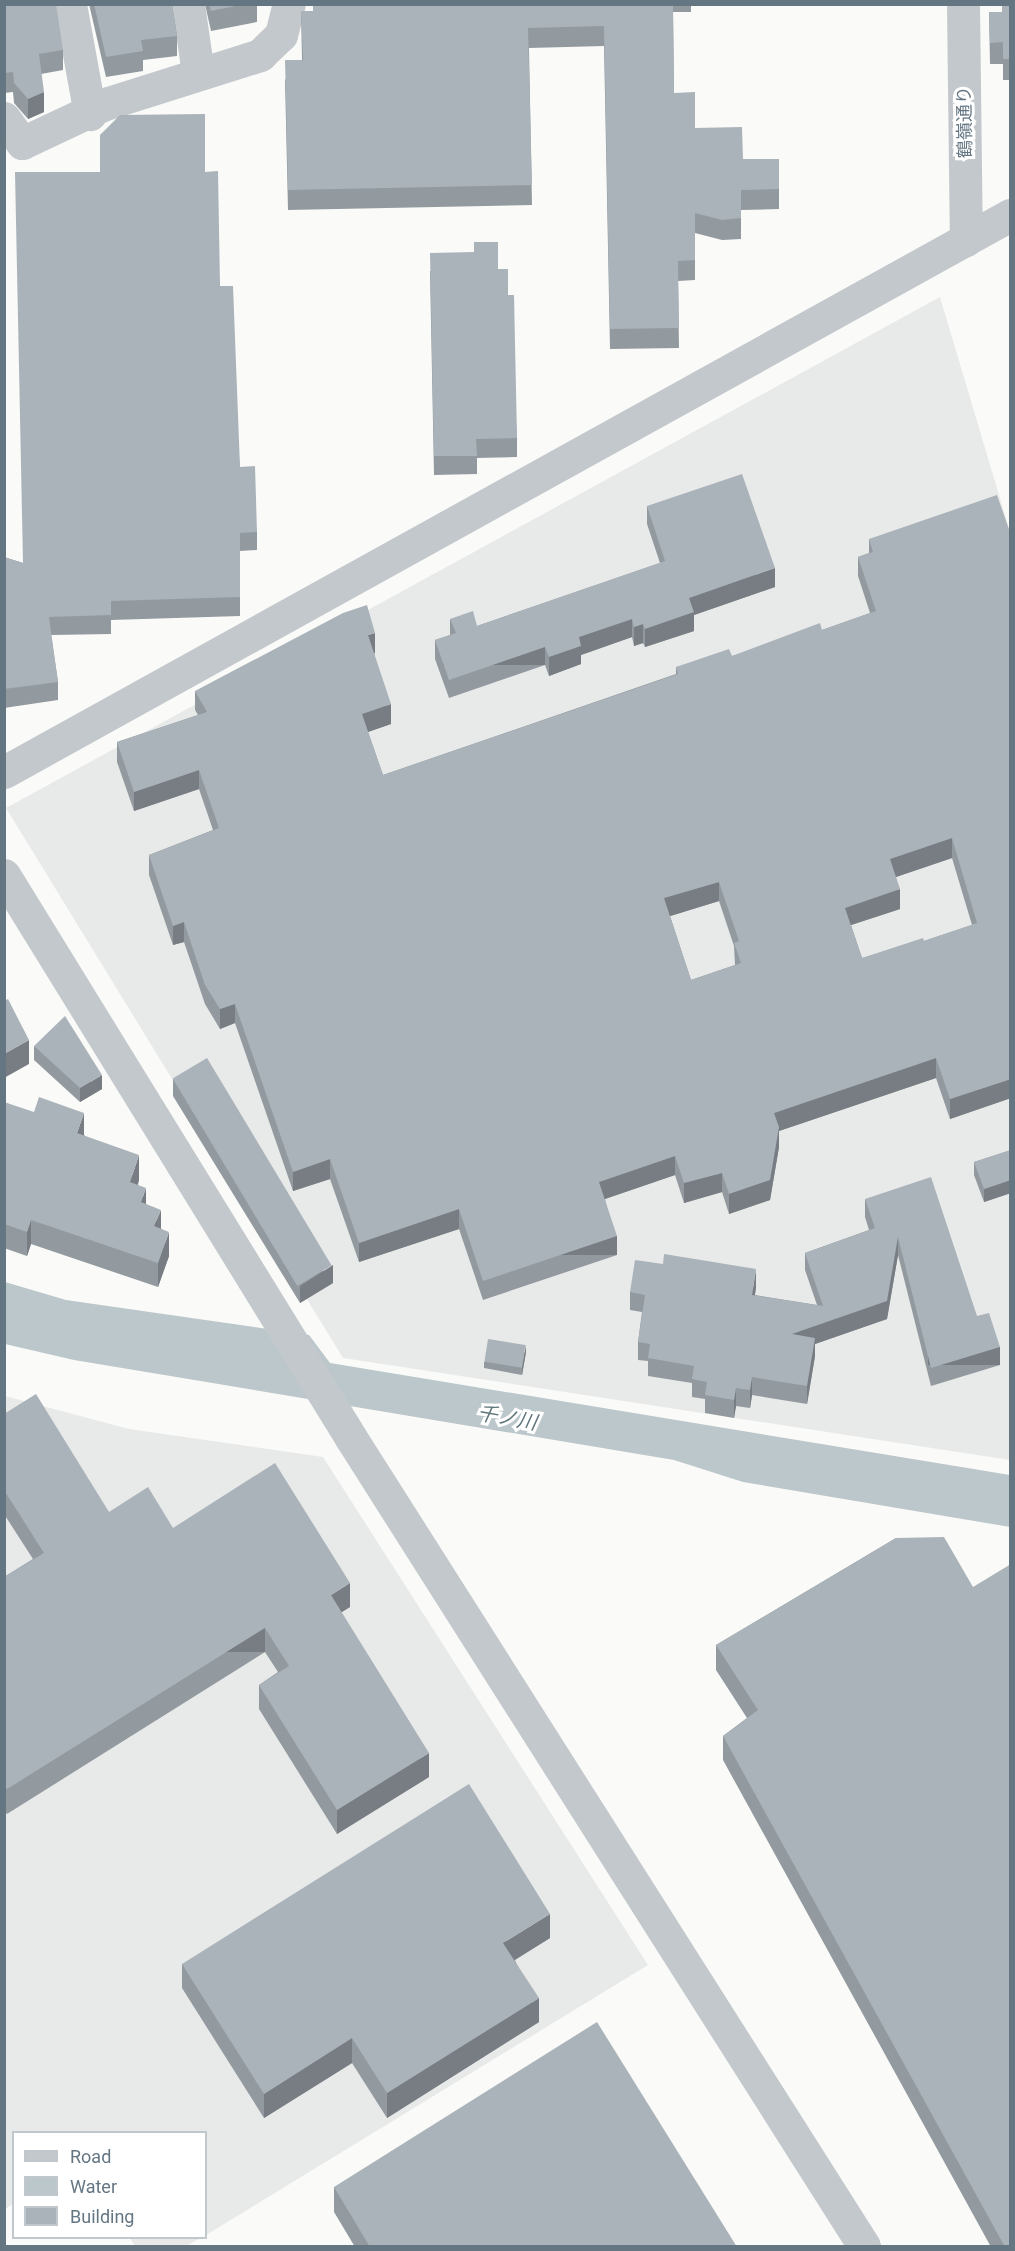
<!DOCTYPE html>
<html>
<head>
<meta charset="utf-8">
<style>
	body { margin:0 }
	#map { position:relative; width:1015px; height:2251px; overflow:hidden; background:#fafaf8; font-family:Roboto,"Noto Sans JP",sans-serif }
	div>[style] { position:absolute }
	.built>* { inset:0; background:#e8e9e9 }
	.water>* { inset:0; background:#bbc7cb }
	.minor>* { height:33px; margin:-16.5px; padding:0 16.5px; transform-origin:16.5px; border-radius:16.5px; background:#c3c8cc }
	.wall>* { inset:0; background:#929a9f }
	.shaded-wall>* { inset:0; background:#777d82; transform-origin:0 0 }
	.building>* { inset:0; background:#aab3b9; transform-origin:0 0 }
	span { translate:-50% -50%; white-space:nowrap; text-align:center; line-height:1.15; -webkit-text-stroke:6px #fff; paint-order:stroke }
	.street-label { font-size:18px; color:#657683 }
	.water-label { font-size:20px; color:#60757c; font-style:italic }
	.frame { position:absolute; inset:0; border:6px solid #657683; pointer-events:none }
	.legend { position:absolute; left:12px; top:2131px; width:195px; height:108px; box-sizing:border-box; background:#fff; border:2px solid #c1c8cd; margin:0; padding:8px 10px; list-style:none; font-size:18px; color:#657683 }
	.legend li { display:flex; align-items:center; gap:12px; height:30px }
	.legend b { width:30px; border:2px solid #c1c8cd }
</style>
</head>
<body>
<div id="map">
	<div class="built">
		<div style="clip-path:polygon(940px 297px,1010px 532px,1010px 1460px,343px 1358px,6px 808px)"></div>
		<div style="clip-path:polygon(5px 1396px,129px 1429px,323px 1457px,648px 1965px,206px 2235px,206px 2132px,14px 2132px,13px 2204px,5px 2209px)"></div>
		<div style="clip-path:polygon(130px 2238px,201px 2238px,186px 2246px,135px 2246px)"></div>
	</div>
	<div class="water">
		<div style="clip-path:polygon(5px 1282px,66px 1300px,309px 1335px,330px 1363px,1010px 1475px,1010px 1527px,743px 1482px,674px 1460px,74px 1360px,5px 1344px)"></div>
	</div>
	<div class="minor">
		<div style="left:70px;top:4px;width:112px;rotate:79.7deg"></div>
		<div style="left:188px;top:4px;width:70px;rotate:81.8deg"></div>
		<div style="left:963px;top:4px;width:236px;rotate:89.3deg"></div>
		<div style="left:4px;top:118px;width:31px;rotate:54deg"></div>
		<div style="left:22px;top:143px;width:92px;rotate:-25.2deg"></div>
		<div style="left:105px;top:104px;width:163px;rotate:-17.5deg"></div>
		<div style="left:260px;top:55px;width:29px;rotate:-44deg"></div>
		<div style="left:281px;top:35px;width:32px;rotate:-76deg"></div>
		<div style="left:4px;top:772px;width:1150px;rotate:-28.97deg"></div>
		<div style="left:4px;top:875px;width:661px;rotate:58.35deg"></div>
		<div style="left:351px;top:1438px;width:957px;rotate:57.59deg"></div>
	</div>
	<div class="wall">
		<div style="clip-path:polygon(4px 4px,63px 50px,63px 70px,41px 74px,44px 112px,28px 119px,14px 103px,13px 92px,4px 93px)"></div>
		<div style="clip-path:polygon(89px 4px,172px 4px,177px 36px,177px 56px,143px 60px,143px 71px,106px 77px)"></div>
		<div style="clip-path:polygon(205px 4px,257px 4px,257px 22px,211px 31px)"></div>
		<div style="clip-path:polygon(313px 4px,691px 4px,691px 12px,673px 12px,674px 93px,695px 128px,743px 159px,779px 159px,779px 209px,741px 210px,741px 239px,722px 240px,695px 233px,695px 280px,678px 281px,679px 348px,610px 349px,604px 46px,529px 48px,532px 205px,288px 210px,285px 80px,302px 60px,301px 11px,313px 11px)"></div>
		<div style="clip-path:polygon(1011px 4px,1011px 80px,1003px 80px,1003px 64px,990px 64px,989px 12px,1002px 12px)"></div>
		<div style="clip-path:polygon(205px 172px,220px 286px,240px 467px,257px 532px,257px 550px,240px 551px,240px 616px,111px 620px,111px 634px,51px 635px,58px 682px,58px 700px,4px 708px,4px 557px,23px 563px)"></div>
		<div style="clip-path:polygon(498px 269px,508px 295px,517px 438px,517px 457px,477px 458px,477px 474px,434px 475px,430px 271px)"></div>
		<div style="clip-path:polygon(647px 506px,775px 587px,694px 615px,694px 631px,645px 647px,643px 643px,634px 646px,632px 637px,581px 655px,581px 664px,549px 676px,545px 665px,449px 698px,435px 659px,435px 640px,450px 635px,450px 619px,477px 626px,660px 563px,647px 524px)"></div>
		<div style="clip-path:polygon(evenodd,1011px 535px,1011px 1098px,950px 1119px,936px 1078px,779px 1131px,779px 1147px,770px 1200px,729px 1214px,722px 1192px,684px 1203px,675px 1175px,605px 1199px,617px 1255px,483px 1300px,459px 1229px,359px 1262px,330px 1179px,293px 1191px,235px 1023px,220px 1029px,205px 1004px,184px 942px,173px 945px,149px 875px,149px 855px,213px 830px,199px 789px,134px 811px,117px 762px,117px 742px,198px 715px,195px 710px,195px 691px,375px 653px,374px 653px,391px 724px,368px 732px,383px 775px,676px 674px,676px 667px,732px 656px,822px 630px,870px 613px,858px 576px,858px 557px,869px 553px,869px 539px,1011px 535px,952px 858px,972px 925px,924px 941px,862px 958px,851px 925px,900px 909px,896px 877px,952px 858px,1011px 535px,719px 901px,734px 946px,735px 965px,691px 980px,670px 916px,719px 901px)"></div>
		<div style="clip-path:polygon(34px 1046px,102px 1089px,80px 1102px,34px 1060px)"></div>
		<div style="clip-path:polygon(173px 1079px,333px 1283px,300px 1303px,173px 1096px)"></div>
		<div style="clip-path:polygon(4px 1102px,84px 1135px,139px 1180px,138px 1185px,146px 1204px,161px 1228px,169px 1256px,158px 1287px,31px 1244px,27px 1256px,4px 1248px)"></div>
		<div style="clip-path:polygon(1011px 1150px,1011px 1193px,984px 1202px,974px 1175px,974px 1162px)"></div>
		<div style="clip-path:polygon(865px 1199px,977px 1316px,1000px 1365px,931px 1386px,898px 1255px,887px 1319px,815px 1344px,815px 1356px,807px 1404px,752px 1395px,750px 1408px,736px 1406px,734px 1418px,705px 1413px,705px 1399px,692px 1397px,692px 1383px,648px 1376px,648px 1361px,638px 1360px,638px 1342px,642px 1312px,630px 1310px,630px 1292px,756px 1287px,755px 1295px,817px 1305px,805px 1270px,805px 1253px,869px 1230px,865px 1217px)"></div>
		<div style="clip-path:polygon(526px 1352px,522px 1375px,484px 1368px,484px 1362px)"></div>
		<div style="clip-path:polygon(4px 1414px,109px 1512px,173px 1528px,350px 1607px,341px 1612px,429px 1777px,337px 1834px,259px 1709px,259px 1685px,278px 1672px,265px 1652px,7px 1814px,4px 1809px,4px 1577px,33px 1559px,4px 1514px)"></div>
		<div style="clip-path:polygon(896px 1538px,1011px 2247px,991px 2247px,723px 1760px,723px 1736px,747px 1718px,716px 1670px,716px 1645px)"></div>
		<div style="clip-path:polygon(550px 1938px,515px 1960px,539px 2022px,387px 2118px,352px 2063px,264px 2118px,182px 1988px,182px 1964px)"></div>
		<div style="clip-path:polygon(334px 2187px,737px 2247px,355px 2247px,334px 2212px)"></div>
	</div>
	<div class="shaded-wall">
		<div style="clip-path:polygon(44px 92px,44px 112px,28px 119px,28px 99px)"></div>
		<div style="clip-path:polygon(775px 568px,775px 587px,694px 615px,694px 631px,645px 647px,645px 629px,689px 598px)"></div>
		<div style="clip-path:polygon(632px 619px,632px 637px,581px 655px,581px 664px,549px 676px,549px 657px,579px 637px)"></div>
		<div style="clip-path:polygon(643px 624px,643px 643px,634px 646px,634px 627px)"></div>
		<div style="clip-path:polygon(375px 633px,375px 653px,368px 655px,368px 635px)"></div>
		<div style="left:545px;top:647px;width:18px;height:102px;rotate:90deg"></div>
		<div style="clip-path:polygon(391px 704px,391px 724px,362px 734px,362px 714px)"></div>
		<div style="clip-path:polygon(199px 770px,199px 789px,134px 811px,134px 792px)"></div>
		<div style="clip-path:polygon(952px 838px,952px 858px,890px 879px,890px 859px)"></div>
		<div style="clip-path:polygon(719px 882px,719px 901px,664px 918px,664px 898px)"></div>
		<div style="clip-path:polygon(900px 889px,900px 909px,845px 927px,845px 908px)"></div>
		<div style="clip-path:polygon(184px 922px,184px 942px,173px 945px,173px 926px)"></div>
		<div style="clip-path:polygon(235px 1004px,235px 1023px,220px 1029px,220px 1009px)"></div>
		<div style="clip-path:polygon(29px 1040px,29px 1064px,4px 1078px,4px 1054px)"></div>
		<div style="clip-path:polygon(936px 1058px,936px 1078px,779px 1131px,779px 1147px,770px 1200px,729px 1214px,729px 1194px,774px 1113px)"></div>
		<div style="clip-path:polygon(102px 1075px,102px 1089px,80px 1102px,80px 1088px)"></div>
		<div style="clip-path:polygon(1011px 1079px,1011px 1098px,950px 1119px,950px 1099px)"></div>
		<div style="clip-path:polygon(84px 1113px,84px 1137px,77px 1133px)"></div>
		<div style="clip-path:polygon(139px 1155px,139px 1180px,130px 1206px,130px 1182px)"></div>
		<div style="clip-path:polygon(675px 1156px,675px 1175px,599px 1201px,599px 1182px)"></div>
		<div style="clip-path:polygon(330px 1159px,330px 1179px,293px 1191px,293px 1172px)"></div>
		<div style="clip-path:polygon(722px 1173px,722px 1192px,684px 1203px,684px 1183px)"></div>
		<div style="clip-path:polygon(1011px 1180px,1011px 1193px,984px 1202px,984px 1189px)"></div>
		<div style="clip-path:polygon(146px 1188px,146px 1212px,141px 1202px)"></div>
		<div style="clip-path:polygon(459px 1209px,459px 1229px,359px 1262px,359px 1243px)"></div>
		<div style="clip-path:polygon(161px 1210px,161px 1234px,154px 1226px)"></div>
		<div style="clip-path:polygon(31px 1220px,31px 1244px,27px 1256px,27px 1232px)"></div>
		<div style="clip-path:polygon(169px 1232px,169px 1256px,158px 1287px,158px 1263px)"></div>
		<div style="left:617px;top:1236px;width:19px;height:141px;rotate:90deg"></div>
		<div style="clip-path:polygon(898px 1237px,898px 1255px,887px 1319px,815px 1344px,815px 1356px,807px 1404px,807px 1386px,792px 1334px)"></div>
		<div style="clip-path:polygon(333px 1265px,333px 1283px,300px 1303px,300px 1286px)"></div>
		<div style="clip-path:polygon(756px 1269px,756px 1287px,752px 1313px,752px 1295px)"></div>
		<div style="clip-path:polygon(526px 1345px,526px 1352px,522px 1375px,522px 1368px)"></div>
		<div style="left:1000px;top:1347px;width:18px;height:72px;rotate:90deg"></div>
		<div style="clip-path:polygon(752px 1377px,752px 1395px,750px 1408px,750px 1390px)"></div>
		<div style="clip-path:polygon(736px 1388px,736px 1406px,734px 1418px,734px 1400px)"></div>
		<div style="clip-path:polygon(350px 1583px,350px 1607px,331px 1619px,331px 1595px)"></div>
		<div style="left:265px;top:1628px;width:24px;height:304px;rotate:90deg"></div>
		<div style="clip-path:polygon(429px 1753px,429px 1777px,337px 1834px,337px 1810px)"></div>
		<div style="clip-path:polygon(550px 1914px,550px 1938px,503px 1967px,503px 1943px)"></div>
		<div style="clip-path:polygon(539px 1998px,539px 2022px,387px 2118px,387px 2093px)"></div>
		<div style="clip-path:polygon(352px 2038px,352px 2063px,264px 2118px,264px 2094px)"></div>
	</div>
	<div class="building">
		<div style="clip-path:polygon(4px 4px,56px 4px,63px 50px,39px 54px,44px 92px,28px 99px,14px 83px,13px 72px,4px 73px)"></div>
		<div style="clip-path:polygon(94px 4px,172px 4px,177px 36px,141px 40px,143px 51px,106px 57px)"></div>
		<div style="clip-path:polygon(209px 4px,245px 4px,211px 11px)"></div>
		<div style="clip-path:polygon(313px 4px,673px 4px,674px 93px,695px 92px,695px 128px,742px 127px,743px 159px,779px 159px,779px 189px,741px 190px,741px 218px,722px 220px,695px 213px,695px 260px,678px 261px,679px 328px,610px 329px,604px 26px,528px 28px,532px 185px,288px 190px,285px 60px,303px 60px,301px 11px,313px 11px)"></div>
		<div style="clip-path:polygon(1002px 4px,1011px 4px,1011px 59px,1003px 59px,1003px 42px,990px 43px,989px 12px,1002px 12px)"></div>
		<div style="clip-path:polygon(205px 114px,205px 172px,218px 171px,220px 286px,233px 286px,240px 467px,255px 466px,257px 532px,240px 533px,240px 597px,111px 601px,111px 615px,49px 617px,58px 682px,4px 689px,4px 557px,23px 563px,15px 172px,100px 172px,100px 135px,120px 115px)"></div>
		<div style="clip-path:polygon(474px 242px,498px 242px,498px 269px,508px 269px,508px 295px,514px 295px,517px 438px,476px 439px,477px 456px,434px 456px,430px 253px,474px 252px)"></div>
		<div style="clip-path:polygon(742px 474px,775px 568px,689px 598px,694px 612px,645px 629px,643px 624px,634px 627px,632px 619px,579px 637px,581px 646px,549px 657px,545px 647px,449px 680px,435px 640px,456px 633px,450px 619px,473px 611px,477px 626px,665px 561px,647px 506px)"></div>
		<div style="clip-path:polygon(evenodd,997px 495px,1011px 535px,1011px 1079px,950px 1099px,936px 1058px,774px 1113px,779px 1127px,770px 1180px,729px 1194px,722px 1173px,684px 1183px,675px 1156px,599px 1182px,617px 1236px,483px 1281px,459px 1209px,359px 1243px,330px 1159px,293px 1172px,235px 1004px,220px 1009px,205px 985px,184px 922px,173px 926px,149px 855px,219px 828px,199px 770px,134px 792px,117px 742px,207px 712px,195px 691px,343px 613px,367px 605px,375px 633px,368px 635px,391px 704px,362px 714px,383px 775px,678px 674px,676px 667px,729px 649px,732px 656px,820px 623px,822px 630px,876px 611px,858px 557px,873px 552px,869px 539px,997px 495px,952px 838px,977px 923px,924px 941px,923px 938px,862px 958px,845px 908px,900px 889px,890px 859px,952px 838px,997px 495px,719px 882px,739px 941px,734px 943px,741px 963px,691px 980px,664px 898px,719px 882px)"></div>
		<div style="clip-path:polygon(8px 999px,29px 1040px,4px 1054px,4px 1001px)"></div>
		<div style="clip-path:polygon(65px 1016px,102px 1075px,80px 1088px,34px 1046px)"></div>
		<div style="left:207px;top:1058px;width:242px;height:40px;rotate:59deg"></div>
		<div style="clip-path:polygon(39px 1097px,84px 1113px,77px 1133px,139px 1155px,130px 1182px,146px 1188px,141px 1202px,161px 1210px,154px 1226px,169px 1232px,158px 1263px,31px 1220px,27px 1232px,4px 1224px,4px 1102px,34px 1112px)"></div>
		<div style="clip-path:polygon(1011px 1150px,1011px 1180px,984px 1189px,974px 1162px)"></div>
		<div style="clip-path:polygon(931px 1177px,977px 1316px,989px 1313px,1000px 1347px,931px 1368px,898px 1237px,887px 1301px,792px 1334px,815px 1338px,807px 1386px,752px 1377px,750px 1390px,736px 1388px,734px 1400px,705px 1395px,707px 1382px,692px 1379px,694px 1366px,648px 1358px,650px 1344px,638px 1342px,645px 1295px,630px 1292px,635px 1260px,663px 1264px,664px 1254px,756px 1269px,752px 1295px,823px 1306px,805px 1253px,875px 1228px,865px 1199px)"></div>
		<div style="left:488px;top:1339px;width:38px;height:23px;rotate:9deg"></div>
		<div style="clip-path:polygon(36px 1394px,109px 1512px,148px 1487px,173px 1528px,275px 1463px,350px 1583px,331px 1595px,429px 1753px,337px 1810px,259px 1685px,289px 1666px,265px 1628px,7px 1789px,4px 1785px,4px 1577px,44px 1553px,4px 1490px,4px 1414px)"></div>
		<div style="clip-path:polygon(944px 1537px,973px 1587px,1011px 1564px,1011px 2247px,1005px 2247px,723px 1736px,758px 1710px,716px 1645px,896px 1538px)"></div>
		<div style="clip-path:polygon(469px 1784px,550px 1914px,503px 1943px,539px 1998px,387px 2093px,352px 2038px,264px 2094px,182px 1964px)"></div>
		<div style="clip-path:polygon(597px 2022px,737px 2247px,370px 2247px,334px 2187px)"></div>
	</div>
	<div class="street-label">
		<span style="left:965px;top:122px;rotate:-91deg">鶴嶺通り</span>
	</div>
	<div class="water-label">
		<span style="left:507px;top:1418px;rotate:10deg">千ノ川</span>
	</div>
	<div class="frame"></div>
	<ul class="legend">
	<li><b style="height:8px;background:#c3c8cc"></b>Road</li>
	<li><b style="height:16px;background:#bbc7cb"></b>Water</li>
	<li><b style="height:16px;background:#aab3b9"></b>Building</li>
	</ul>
</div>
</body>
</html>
